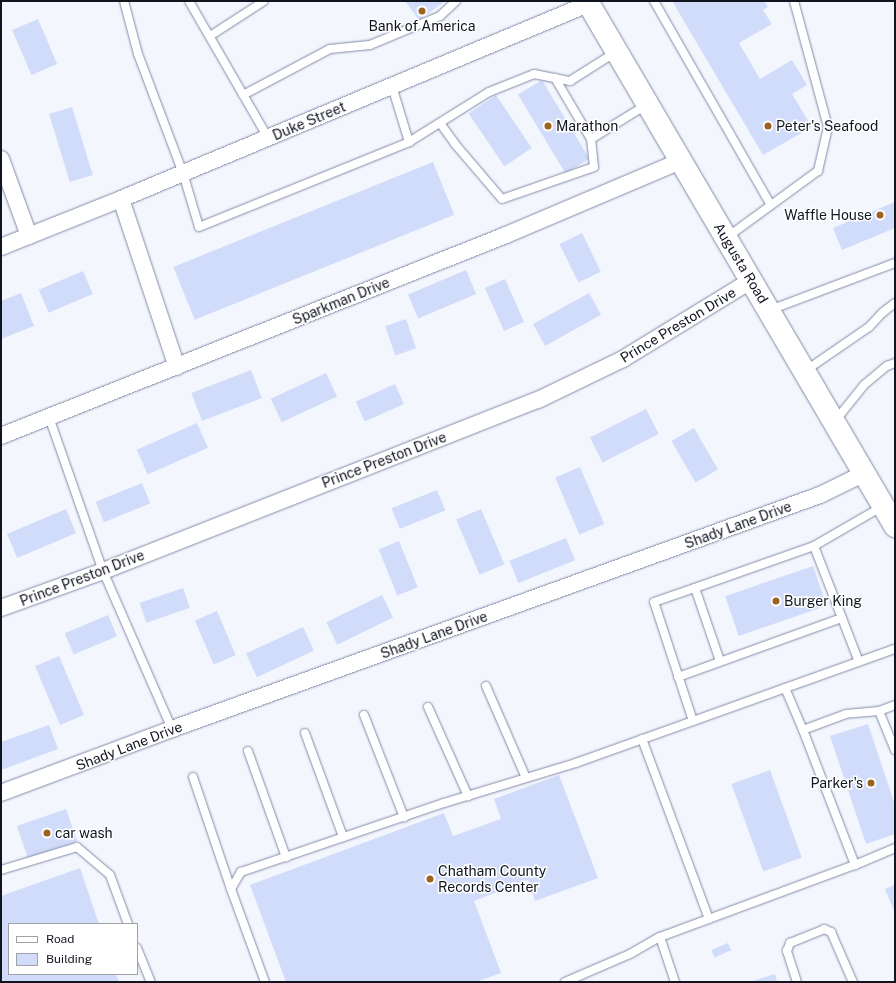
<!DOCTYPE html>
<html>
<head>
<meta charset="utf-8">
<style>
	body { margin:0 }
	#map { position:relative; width:896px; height:983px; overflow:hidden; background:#f4f6fd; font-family:"Public Sans",sans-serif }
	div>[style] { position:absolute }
	.building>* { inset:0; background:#d1dcfb; transform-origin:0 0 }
	.roads { filter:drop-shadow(0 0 1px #818ba7) drop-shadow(0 0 1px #818ba7) }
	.service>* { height:8px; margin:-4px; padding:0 4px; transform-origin:4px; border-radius:4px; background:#fff }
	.minor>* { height:16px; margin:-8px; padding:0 8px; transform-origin:8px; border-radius:8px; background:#fff }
	.trunk>* { height:22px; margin:-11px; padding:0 11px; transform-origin:11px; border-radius:11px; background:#fff }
	.dots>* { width:11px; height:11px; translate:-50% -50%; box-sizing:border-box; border:2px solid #fff; border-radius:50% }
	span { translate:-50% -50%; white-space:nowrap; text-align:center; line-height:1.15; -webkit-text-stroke:3px #fff; paint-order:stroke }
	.poi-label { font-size:14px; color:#11151f }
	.left { translate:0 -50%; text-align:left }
	.right { translate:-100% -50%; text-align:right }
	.street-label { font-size:14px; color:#11151f }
	.frame { position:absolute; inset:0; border:2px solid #11151f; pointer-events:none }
	.legend { position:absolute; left:8px; top:923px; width:130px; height:52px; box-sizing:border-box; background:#fff; border:1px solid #a0a1a5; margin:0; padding:5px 7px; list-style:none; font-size:12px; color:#11151f }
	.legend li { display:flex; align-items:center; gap:8px; height:20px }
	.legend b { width:20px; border:1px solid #a0a1a5 }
</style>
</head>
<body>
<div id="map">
	<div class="building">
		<div style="clip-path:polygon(405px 1px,444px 1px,444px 2px,419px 20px)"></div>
		<div style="clip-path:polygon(672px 1px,764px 1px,768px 7px,763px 10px,772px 24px,739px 43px,760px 79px,792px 60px,807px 85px,792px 94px,812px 127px,763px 155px)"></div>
		<div style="left:38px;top:19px;width:49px;height:28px;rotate:67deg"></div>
		<div style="left:542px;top:80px;width:92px;height:28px;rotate:59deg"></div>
		<div style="left:496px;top:95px;width:64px;height:33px;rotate:56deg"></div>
		<div style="left:72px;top:107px;width:71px;height:24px;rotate:73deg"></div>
		<div style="left:433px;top:162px;width:57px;height:280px;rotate:68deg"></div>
		<div style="clip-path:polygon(895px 202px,895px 228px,842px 250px,833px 228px)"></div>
		<div style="left:582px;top:233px;width:43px;height:25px;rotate:64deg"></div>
		<div style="left:466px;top:270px;width:26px;height:63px;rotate:67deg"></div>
		<div style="left:83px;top:271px;width:25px;height:48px;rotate:67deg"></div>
		<div style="left:505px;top:279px;width:47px;height:22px;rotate:66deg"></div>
		<div style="clip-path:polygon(21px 293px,34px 326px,1px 339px,1px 301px)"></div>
		<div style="left:589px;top:293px;width:25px;height:64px;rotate:61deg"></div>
		<div style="left:406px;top:319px;width:31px;height:22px;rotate:71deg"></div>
		<div style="left:251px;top:370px;width:30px;height:64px;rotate:69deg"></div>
		<div style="left:326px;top:373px;width:26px;height:61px;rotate:65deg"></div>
		<div style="left:395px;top:384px;width:22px;height:43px;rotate:66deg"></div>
		<div style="left:646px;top:409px;width:28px;height:63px;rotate:63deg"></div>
		<div style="left:197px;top:423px;width:27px;height:66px;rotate:66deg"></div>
		<div style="left:694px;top:428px;width:48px;height:26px;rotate:60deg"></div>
		<div style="left:580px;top:467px;width:62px;height:27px;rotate:67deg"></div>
		<div style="left:142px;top:483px;width:22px;height:50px;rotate:68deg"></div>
		<div style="left:437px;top:490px;width:22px;height:49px;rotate:68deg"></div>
		<div style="left:66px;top:509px;width:26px;height:64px;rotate:67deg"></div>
		<div style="left:481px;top:509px;width:60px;height:27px;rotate:67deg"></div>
		<div style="left:566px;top:538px;width:24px;height:61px;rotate:68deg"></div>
		<div style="left:399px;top:541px;width:50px;height:22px;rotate:68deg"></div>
		<div style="left:813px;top:566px;width:42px;height:93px;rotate:71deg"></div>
		<div style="left:183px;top:588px;width:21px;height:46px;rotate:71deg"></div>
		<div style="left:382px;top:595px;width:25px;height:62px;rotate:64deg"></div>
		<div style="left:217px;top:611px;width:48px;height:24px;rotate:67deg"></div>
		<div style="left:108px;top:615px;width:23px;height:47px;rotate:67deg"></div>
		<div style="left:303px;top:627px;width:26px;height:63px;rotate:65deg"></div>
		<div style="left:59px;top:656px;width:64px;height:26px;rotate:67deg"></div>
		<div style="clip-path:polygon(868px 724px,895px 805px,895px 834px,866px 844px,830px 736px)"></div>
		<div style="clip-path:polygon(49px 725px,58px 749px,1px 770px,1px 742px)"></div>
		<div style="left:770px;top:770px;width:93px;height:41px;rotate:70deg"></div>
		<div style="clip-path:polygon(559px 775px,598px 878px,535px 901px,528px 880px,474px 901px,501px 973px,476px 982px,286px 982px,250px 885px,444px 813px,453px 836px,501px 819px,494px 799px)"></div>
		<div style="left:66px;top:809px;width:34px;height:52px;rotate:71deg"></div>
		<div style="clip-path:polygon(80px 868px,99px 924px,9px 924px,9px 974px,116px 974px,119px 982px,3px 982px,1px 977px,1px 896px)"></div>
		<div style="clip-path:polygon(895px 885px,895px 913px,885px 889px)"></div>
		<div style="left:728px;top:943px;width:8px;height:18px;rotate:67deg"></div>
		<div style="clip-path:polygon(775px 974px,777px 982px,749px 982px)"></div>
	</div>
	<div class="roads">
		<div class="service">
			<div style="left:124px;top:1px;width:55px;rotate:75.2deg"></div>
			<div style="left:138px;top:54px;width:127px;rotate:69.3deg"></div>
			<div style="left:183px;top:173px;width:56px;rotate:73.5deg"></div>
			<div style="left:199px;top:227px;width:227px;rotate:-22deg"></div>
			<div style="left:409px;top:142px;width:59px;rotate:-106.9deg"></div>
			<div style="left:189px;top:1px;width:158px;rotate:60deg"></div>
			<div style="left:654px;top:1px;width:235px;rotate:60.2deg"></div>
			<div style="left:210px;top:36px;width:64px;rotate:-32.9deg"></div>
			<div style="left:555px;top:78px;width:71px;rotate:59.5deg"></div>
			<div style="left:243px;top:95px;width:98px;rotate:-27.9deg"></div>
			<div style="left:330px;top:49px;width:40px;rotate:-5.7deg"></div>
			<div style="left:370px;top:45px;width:76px;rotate:-22.5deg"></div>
			<div style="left:440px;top:16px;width:22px;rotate:-43deg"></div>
			<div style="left:440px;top:123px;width:26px;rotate:54deg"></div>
			<div style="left:455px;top:144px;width:72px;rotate:49.5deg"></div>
			<div style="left:502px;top:199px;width:97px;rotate:-19.2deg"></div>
			<div style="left:594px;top:167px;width:28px;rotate:-96deg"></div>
			<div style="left:591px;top:139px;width:65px;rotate:-31.7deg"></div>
			<div style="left:409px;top:142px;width:94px;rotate:-32deg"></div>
			<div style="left:489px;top:92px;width:48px;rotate:-21.8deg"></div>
			<div style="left:534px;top:74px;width:37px;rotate:11deg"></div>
			<div style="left:570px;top:81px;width:54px;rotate:-32.2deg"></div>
			<div style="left:726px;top:238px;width:114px;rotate:-36.1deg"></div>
			<div style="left:818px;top:171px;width:45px;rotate:-77.2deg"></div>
			<div style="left:828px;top:127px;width:131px;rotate:-105.1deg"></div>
			<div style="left:770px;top:310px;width:134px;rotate:-20.6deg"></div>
			<div style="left:805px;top:371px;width:78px;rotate:-34.5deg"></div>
			<div style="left:869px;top:327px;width:19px;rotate:-47deg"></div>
			<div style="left:882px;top:313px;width:16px;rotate:-38deg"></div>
			<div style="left:49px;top:417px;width:163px;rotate:70.7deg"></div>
			<div style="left:103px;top:571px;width:172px;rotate:66.4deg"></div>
			<div style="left:835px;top:421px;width:46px;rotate:-51.1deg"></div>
			<div style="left:864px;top:385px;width:30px;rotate:-40deg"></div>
			<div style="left:887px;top:366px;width:9px;rotate:-21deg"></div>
			<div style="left:814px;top:546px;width:80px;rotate:-30.1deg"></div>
			<div style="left:842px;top:618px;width:47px;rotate:68.9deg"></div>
			<div style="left:678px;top:677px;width:174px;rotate:-19.8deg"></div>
			<div style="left:842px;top:618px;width:77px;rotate:-111.3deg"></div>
			<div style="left:814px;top:546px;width:126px;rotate:160.6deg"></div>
			<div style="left:695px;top:588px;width:77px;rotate:71.1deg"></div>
			<div style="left:486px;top:686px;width:100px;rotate:66.5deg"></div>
			<div style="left:785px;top:688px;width:46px;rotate:66.8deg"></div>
			<div style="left:895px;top:705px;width:17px;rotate:159deg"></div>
			<div style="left:879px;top:711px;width:33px;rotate:175deg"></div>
			<div style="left:846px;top:714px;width:46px;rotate:159.6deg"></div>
			<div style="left:803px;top:730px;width:145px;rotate:68.9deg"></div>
			<div style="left:855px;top:865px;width:43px;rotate:-23deg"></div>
			<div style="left:428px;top:707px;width:98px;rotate:65.8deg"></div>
			<div style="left:879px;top:711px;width:42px;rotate:67.7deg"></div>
			<div style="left:364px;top:715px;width:110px;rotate:68.6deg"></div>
			<div style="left:693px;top:721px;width:125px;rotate:-108.1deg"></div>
			<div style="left:654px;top:602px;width:43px;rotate:-18.9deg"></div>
			<div style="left:305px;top:733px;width:111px;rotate:69.9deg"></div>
			<div style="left:642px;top:739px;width:192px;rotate:69.6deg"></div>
			<div style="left:248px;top:751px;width:113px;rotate:70.3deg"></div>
			<div style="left:193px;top:777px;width:118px;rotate:71.3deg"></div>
			<div style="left:1px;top:870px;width:79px;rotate:-16.8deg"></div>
			<div style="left:77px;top:847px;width:43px;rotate:40.3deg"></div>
			<div style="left:110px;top:875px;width:52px;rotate:69.8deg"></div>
			<div style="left:660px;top:937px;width:47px;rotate:71.6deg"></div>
			<div style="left:137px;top:948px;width:37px;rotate:68deg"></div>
			<div style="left:265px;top:982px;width:99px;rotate:-110.1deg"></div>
			<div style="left:231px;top:889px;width:20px;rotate:-60deg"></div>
			<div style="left:241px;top:872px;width:214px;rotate:-18.8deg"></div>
			<div style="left:444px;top:803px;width:138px;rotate:-16.9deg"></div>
			<div style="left:576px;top:763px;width:339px;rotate:-19.7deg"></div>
			<div style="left:565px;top:982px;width:71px;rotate:-23.3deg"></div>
			<div style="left:630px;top:954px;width:34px;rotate:-30deg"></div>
			<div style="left:660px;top:937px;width:208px;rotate:-20.3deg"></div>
			<div style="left:797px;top:982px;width:33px;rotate:-108deg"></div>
			<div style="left:787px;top:951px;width:9px;rotate:-69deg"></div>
			<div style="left:790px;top:943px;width:37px;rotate:-22deg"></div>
			<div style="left:824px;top:929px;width:8px;rotate:23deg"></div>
			<div style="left:831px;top:932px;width:55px;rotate:66.3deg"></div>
		</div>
		<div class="minor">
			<div style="left:1px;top:159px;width:82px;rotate:70deg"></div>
			<div style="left:121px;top:199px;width:177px;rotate:71.6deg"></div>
			<div style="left:1px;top:247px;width:129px;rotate:-21.8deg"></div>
			<div style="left:121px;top:199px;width:506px;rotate:-22.66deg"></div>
			<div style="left:1px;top:436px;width:544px;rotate:-21.7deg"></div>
			<div style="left:506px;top:235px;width:189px;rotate:-23deg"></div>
			<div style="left:1px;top:608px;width:109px;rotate:-19.9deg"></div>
			<div style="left:103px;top:571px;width:467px;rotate:-21.5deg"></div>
			<div style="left:538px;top:400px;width:94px;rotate:-25.8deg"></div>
			<div style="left:623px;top:359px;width:151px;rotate:-31.5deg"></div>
			<div style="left:1px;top:793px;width:183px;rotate:-20.5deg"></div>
			<div style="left:172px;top:729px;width:689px;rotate:-19.86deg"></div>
			<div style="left:820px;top:495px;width:50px;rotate:-26.1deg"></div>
		</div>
		<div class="trunk">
			<div style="left:587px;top:1px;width:609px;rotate:59.6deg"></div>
		</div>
	</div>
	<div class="dots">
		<div style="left:422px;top:11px;background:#9b631f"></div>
		<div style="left:548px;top:126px;background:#9b631f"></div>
		<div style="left:768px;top:126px;background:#9b631f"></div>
		<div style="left:880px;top:215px;background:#9b631f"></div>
		<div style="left:776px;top:601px;background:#9b631f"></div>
		<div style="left:871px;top:783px;background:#9b631f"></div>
		<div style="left:47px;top:833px;background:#9b631f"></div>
		<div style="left:430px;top:879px;background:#9b631f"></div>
	</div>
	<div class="poi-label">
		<span style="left:422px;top:26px">Bank of America</span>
		<span class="left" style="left:556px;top:126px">Marathon</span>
		<span class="left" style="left:776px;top:126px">Peter's Seafood</span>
		<span class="right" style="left:872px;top:215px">Waffle House</span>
		<span class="left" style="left:784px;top:601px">Burger King</span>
		<span class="right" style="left:863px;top:783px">Parker's</span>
		<span class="left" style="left:55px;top:833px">car wash</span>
		<span class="left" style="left:438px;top:879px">Chatham County<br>Records Center</span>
	</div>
	<div class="street-label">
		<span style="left:309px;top:121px;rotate:-23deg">Duke Street</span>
		<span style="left:741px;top:263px;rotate:59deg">Augusta Road</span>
		<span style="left:341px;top:301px;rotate:-22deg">Sparkman Drive</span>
		<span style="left:678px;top:325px;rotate:-31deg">Prince Preston Drive</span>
		<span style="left:384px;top:460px;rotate:-21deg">Prince Preston Drive</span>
		<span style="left:738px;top:525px;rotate:-20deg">Shady Lane Drive</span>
		<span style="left:82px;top:578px;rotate:-21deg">Prince Preston Drive</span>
		<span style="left:434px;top:635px;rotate:-20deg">Shady Lane Drive</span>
		<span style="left:129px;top:746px;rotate:-21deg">Shady Lane Drive</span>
	</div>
	<div class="frame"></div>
	<ul class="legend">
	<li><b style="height:5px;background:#fff"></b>Road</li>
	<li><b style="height:11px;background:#d1dcfb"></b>Building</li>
	</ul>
</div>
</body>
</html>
